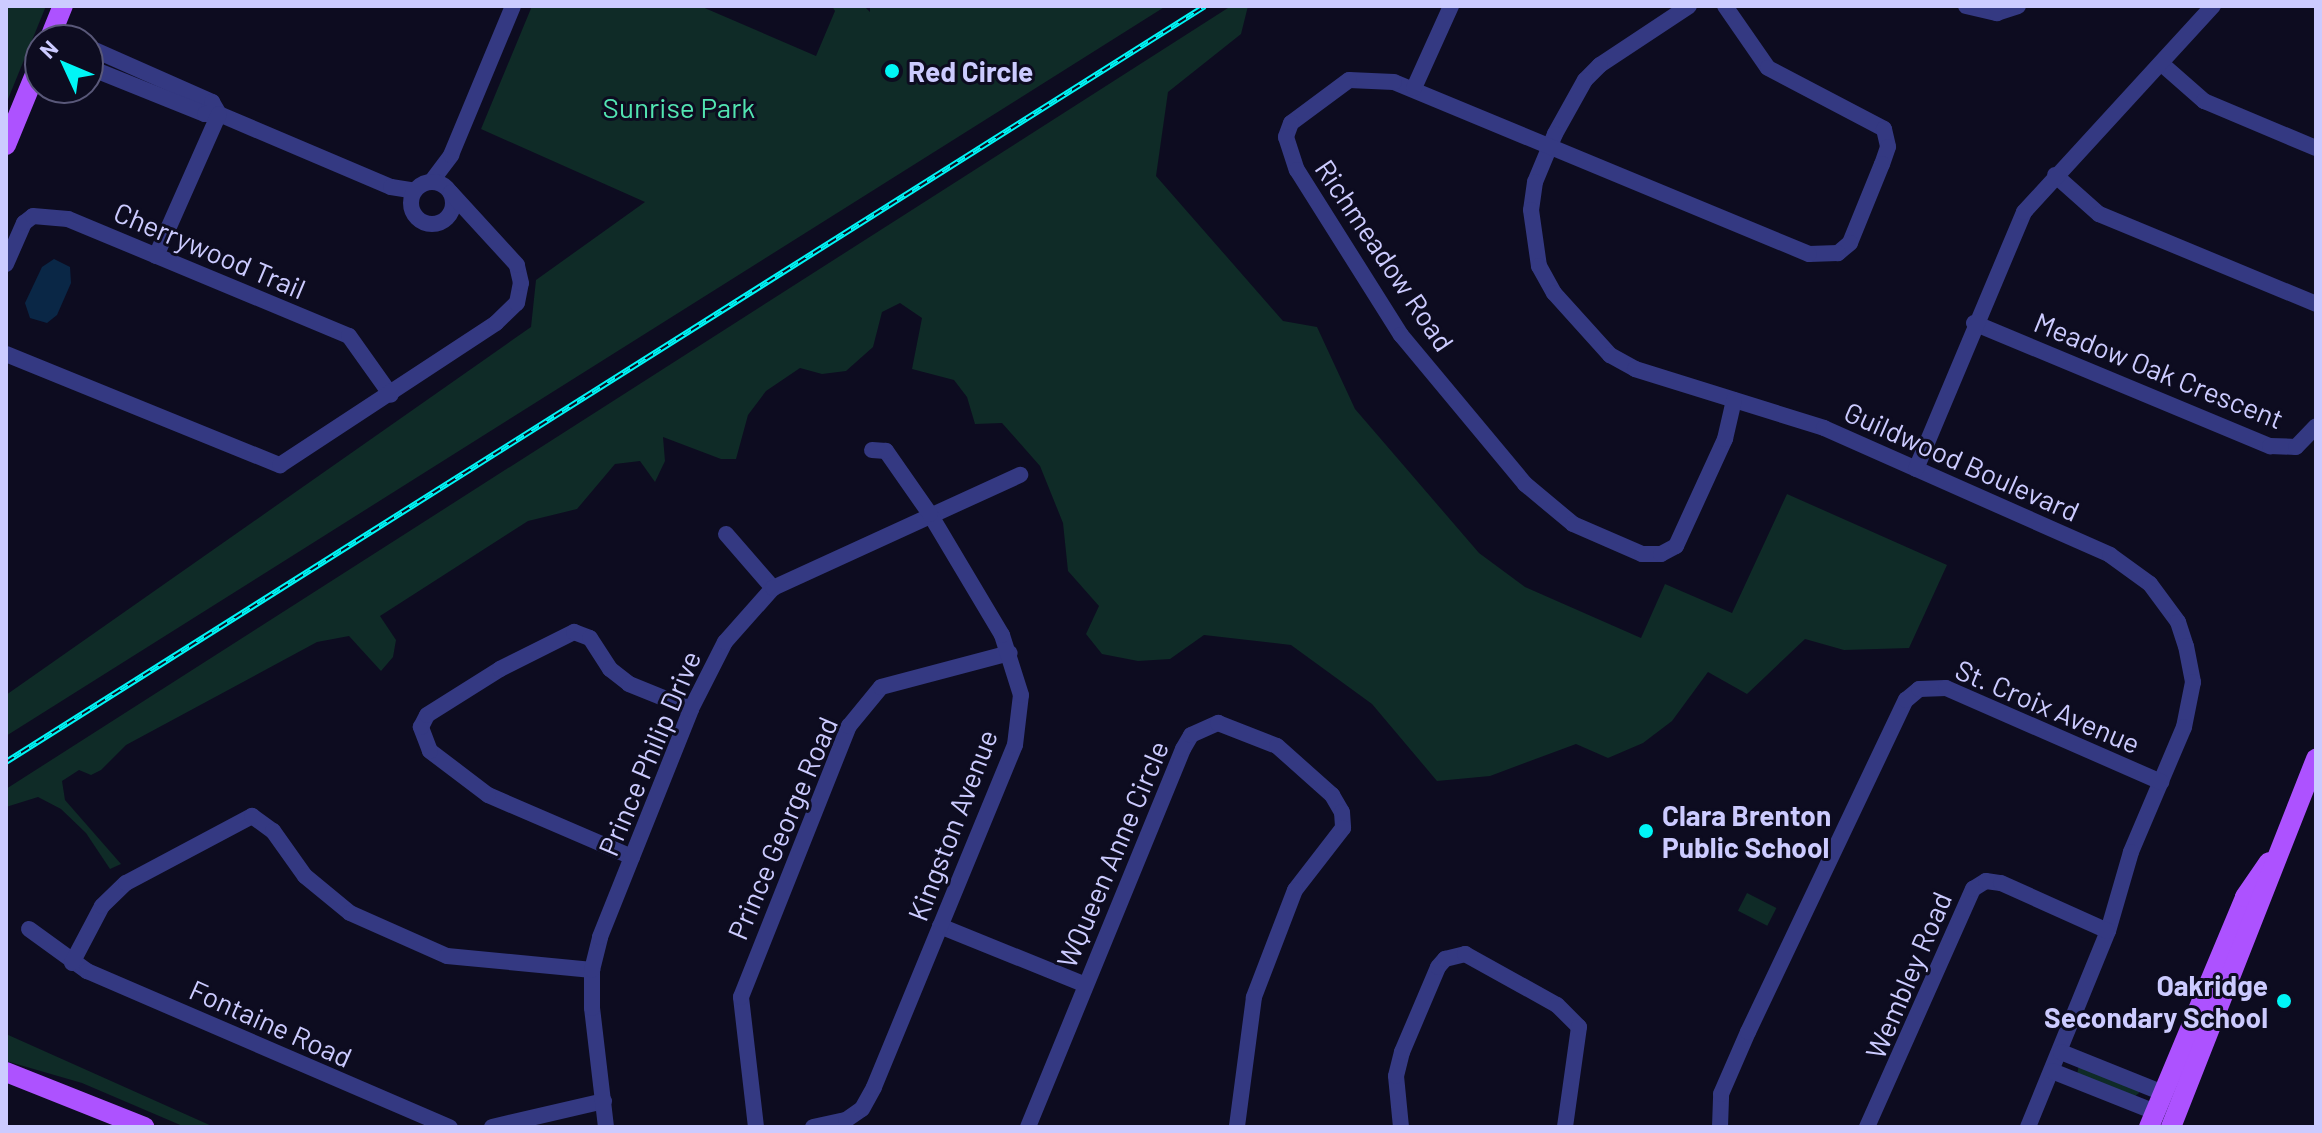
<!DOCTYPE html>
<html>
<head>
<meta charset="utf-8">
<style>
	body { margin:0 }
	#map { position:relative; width:2322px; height:1133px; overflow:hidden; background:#0d0c20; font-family:Barlow,sans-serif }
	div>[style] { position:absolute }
	.green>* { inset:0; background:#0f2b27; transform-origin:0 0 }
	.water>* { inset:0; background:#0a2746 }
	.minor>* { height:16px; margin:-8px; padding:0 8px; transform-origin:8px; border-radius:8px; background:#343982 }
	.minor>.ring { margin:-8px; padding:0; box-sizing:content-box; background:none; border:16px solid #343982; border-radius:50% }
	.major>* { height:20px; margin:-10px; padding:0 10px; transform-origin:10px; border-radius:10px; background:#ad52ff }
	.rail>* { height:6px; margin-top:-3px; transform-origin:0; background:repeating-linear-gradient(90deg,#0d0c20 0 9px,#00f6f6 0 18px); box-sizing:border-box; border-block:2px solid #00f6f6 }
	.dots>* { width:22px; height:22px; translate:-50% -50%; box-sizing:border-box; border:4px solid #0d0c20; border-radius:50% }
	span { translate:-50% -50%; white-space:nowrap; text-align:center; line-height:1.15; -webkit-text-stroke:6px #0d0c20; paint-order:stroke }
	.poi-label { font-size:28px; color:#cccbff; font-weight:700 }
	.left { translate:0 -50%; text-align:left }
	.right { translate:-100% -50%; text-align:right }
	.park-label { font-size:28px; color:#52e4b1 }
	.street-label { font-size:28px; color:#cccbff }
	.frame { position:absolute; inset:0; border:8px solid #cccbff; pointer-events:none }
	.north { position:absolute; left:24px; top:24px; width:80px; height:80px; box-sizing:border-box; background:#0d0c20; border:2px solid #595879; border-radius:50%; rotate:314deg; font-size:22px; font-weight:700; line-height:32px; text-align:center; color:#cccbff }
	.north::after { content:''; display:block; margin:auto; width:28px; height:36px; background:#00f6f6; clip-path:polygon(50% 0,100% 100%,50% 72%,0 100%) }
</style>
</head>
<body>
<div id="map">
	<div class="green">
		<div style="clip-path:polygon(6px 6px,46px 6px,6px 104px)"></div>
		<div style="clip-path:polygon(532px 6px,700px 6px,816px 56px,835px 11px,832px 6px,864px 6px,870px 12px,870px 6px,1166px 6px,6px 736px,6px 695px,531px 327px,536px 280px,645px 202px,481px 129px)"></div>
		<div style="clip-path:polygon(1231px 6px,1248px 6px,1241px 34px,1168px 92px,1156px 176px,1283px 321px,1317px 327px,1355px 409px,1479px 553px,1525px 587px,1641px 638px,1665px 584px,1732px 613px,1787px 494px,1947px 565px,1909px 648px,1844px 650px,1805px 639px,1747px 694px,1708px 672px,1672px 721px,1643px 743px,1608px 758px,1576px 744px,1490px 776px,1437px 781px,1372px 704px,1291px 645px,1204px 635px,1170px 659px,1138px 661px,1102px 654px,1086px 634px,1099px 606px,1068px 571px,1063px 523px,1040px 466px,1002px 423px,975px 424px,967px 397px,954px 380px,912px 369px,922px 318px,900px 303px,882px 312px,873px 347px,846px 371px,822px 374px,800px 368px,766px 391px,748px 415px,736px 459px,721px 459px,663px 437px,665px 461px,655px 482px,640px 461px,615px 464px,577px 509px,528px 521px,380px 616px,396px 640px,393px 657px,381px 671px,349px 636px,317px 642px,126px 745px,101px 770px,91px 775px,79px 770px,62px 781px,65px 800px,121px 864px,110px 869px,86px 833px,61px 809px,38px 797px,6px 807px,6px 789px)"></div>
		<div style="left:1747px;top:893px;width:33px;height:20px;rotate:27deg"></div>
		<div style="clip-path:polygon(6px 1034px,214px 1127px,185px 1127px,82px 1083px,6px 1061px)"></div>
		<div style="clip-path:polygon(2079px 1064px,2139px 1090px,2139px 1093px,2133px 1098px,2077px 1075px)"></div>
	</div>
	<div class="water">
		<div style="clip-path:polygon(54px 259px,70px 267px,71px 283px,57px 315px,47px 323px,30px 318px,25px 303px,42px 267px)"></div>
	</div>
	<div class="minor">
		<div style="left:1689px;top:6px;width:107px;rotate:146.5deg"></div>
		<div style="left:1600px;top:65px;width:21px;rotate:135deg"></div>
		<div style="left:1585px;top:80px;width:62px;rotate:119.1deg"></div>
		<div style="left:1555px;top:134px;width:52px;rotate:112.6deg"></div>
		<div style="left:1535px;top:182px;width:28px;rotate:98deg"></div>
		<div style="left:1531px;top:210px;width:57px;rotate:81.9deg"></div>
		<div style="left:1539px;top:266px;width:31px;rotate:61deg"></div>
		<div style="left:1554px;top:293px;width:84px;rotate:47.9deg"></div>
		<div style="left:1610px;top:355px;width:29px;rotate:29deg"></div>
		<div style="left:1635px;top:369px;width:198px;rotate:17.3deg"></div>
		<div style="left:1824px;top:428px;width:313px;rotate:23.9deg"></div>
		<div style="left:2110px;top:555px;width:49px;rotate:35.9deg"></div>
		<div style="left:2150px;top:584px;width:47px;rotate:53.6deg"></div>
		<div style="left:2178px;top:622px;width:25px;rotate:72deg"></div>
		<div style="left:2186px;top:646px;width:37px;rotate:79deg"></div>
		<div style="left:2193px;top:682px;width:46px;rotate:101.3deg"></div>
		<div style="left:2184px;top:727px;width:136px;rotate:113deg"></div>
		<div style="left:2131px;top:852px;width:82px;rotate:106.2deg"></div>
		<div style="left:2108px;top:931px;width:212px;rotate:112.2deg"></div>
		<div style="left:1725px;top:6px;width:75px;rotate:55.3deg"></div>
		<div style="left:1768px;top:68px;width:131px;rotate:27.7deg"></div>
		<div style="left:1884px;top:129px;width:18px;rotate:77deg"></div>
		<div style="left:1888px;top:147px;width:18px;rotate:109deg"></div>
		<div style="left:1882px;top:164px;width:85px;rotate:112.1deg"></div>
		<div style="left:1850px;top:243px;width:16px;rotate:140deg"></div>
		<div style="left:1838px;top:253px;width:29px;rotate:178deg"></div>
		<div style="left:1809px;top:254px;width:449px;rotate:-157.5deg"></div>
		<div style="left:1394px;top:82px;width:45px;rotate:-177.5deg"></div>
		<div style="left:1349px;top:80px;width:72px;rotate:143.4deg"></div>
		<div style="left:1291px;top:123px;width:15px;rotate:110deg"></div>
		<div style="left:1286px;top:137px;width:35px;rotate:72deg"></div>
		<div style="left:1297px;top:170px;width:195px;rotate:57.8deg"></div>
		<div style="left:1401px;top:335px;width:194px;rotate:50.2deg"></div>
		<div style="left:1525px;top:484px;width:62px;rotate:39.8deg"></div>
		<div style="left:1573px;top:524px;width:75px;rotate:23.5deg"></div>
		<div style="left:1642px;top:554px;width:19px"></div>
		<div style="left:1661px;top:554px;width:17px;rotate:-28deg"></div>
		<div style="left:1676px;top:546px;width:118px;rotate:-65.4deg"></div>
		<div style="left:1725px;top:439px;width:40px;rotate:-77deg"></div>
		<div style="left:1966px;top:6px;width:32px;rotate:13deg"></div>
		<div style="left:1997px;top:13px;width:22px;rotate:-18deg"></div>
		<div style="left:53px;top:31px;width:22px;rotate:24deg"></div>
		<div style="left:88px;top:47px;width:136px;rotate:23.9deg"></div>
		<div style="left:212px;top:102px;width:14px;rotate:60deg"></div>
		<div style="left:2163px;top:65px;width:55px;rotate:41.3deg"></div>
		<div style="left:2204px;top:101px;width:121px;rotate:22.8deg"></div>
		<div style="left:88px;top:67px;width:126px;rotate:21.9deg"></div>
		<div style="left:205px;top:114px;width:14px"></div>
		<div style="left:219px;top:114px;width:187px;rotate:23deg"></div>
		<div style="left:391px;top:187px;width:24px;rotate:9deg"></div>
		<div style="left:1414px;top:88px;width:90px;rotate:-65.7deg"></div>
		<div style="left:2055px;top:175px;width:59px;rotate:41.6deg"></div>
		<div style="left:2099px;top:214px;width:235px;rotate:22.5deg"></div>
		<div style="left:431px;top:182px;width:34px;rotate:-53deg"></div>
		<div style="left:451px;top:155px;width:161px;rotate:-67.4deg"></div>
		<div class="ring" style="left:411px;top:182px;width:26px;height:26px"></div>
		<div style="left:156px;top:256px;width:155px;rotate:-66.1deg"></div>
		<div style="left:6px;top:264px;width:45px;rotate:-66.3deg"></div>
		<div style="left:24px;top:223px;width:11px;rotate:-38deg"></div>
		<div style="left:33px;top:216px;width:35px;rotate:5deg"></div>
		<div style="left:68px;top:219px;width:304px;rotate:22.6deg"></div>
		<div style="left:349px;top:336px;width:72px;rotate:54.6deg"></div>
		<div style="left:1974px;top:323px;width:321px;rotate:22.6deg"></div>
		<div style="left:2270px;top:446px;width:26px;rotate:2deg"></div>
		<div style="left:2296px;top:447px;width:29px;rotate:-46deg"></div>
		<div style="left:6px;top:354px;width:296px;rotate:22.1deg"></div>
		<div style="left:280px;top:465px;width:258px;rotate:-33.3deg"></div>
		<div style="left:496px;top:323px;width:29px;rotate:-44deg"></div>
		<div style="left:517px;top:303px;width:20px;rotate:-79deg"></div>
		<div style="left:521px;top:283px;width:18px;rotate:-103deg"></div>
		<div style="left:517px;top:265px;width:98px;rotate:-132.5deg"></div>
		<div style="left:1916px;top:469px;width:279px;rotate:-67.2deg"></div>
		<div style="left:2024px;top:212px;width:280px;rotate:-47.5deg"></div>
		<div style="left:726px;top:534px;width:72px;rotate:49deg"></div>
		<div style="left:632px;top:857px;width:157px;rotate:-156.7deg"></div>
		<div style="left:488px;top:795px;width:73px;rotate:-142.8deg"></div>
		<div style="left:430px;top:751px;width:26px;rotate:-111deg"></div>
		<div style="left:421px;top:727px;width:13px;rotate:-63deg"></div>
		<div style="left:427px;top:715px;width:86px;rotate:-32.2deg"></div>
		<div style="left:500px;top:669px;width:83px;rotate:-26.6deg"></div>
		<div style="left:574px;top:632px;width:17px;rotate:21deg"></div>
		<div style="left:590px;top:638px;width:37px;rotate:57deg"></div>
		<div style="left:610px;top:669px;width:24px;rotate:38deg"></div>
		<div style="left:629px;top:684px;width:67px;rotate:22deg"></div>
		<div style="left:940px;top:926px;width:157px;rotate:22deg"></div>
		<div style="left:29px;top:929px;width:72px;rotate:35.9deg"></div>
		<div style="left:87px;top:971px;width:395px;rotate:23.3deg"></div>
		<div style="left:72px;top:963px;width:64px;rotate:-62.2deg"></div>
		<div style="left:102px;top:906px;width:33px;rotate:-44deg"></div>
		<div style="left:126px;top:883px;width:143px;rotate:-28deg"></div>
		<div style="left:252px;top:816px;width:26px;rotate:36deg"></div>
		<div style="left:273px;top:831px;width:55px;rotate:54.6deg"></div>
		<div style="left:305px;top:876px;width:58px;rotate:39.4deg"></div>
		<div style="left:350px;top:913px;width:106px;rotate:23.9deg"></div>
		<div style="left:447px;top:956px;width:146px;rotate:5.5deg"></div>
		<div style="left:2061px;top:1052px;width:110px;rotate:21.9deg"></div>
		<div style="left:2052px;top:1071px;width:111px;rotate:21.7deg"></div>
		<div style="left:492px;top:1127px;width:115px;rotate:-13.1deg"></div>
		<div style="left:606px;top:1127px;width:120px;rotate:-96.7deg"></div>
		<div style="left:592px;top:1008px;width:38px;rotate:-90deg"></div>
		<div style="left:592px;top:970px;width:34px;rotate:-76deg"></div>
		<div style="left:600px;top:937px;width:245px;rotate:-68.2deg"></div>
		<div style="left:691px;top:709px;width:75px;rotate:-63.1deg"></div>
		<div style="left:725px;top:642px;width:72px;rotate:-48.4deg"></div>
		<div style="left:773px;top:588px;width:272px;rotate:-24.6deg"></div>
		<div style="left:756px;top:1127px;width:131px;rotate:-96.6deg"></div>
		<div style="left:741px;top:997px;width:292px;rotate:-68.3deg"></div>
		<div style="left:849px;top:726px;width:50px;rotate:-50.6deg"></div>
		<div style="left:881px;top:687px;width:133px;rotate:-14.8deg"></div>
		<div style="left:813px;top:1127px;width:34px;rotate:-12deg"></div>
		<div style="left:846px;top:1120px;width:19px;rotate:-35deg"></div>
		<div style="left:862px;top:1109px;width:25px;rotate:-61deg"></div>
		<div style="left:874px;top:1087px;width:370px;rotate:-67.6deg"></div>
		<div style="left:1015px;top:745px;width:50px;rotate:-83.2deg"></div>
		<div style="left:1021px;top:695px;width:63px;rotate:-107.6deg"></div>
		<div style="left:1002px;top:635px;width:141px;rotate:-120.8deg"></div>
		<div style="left:930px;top:514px;width:77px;rotate:-124.9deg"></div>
		<div style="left:886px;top:451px;width:14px;rotate:-176deg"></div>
		<div style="left:1028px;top:1127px;width:409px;rotate:-67.7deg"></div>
		<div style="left:1183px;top:749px;width:16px;rotate:-60deg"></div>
		<div style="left:1191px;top:735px;width:30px;rotate:-24deg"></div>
		<div style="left:1218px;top:723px;width:63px;rotate:21.3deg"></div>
		<div style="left:1277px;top:746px;width:74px;rotate:41.7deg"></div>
		<div style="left:1332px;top:795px;width:20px;rotate:60deg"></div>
		<div style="left:1342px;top:812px;width:16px;rotate:86deg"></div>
		<div style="left:1343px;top:828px;width:78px;rotate:127.7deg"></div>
		<div style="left:1295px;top:890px;width:115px;rotate:111deg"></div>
		<div style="left:1254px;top:997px;width:131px;rotate:97.5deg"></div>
		<div style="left:1401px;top:1127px;width:51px;rotate:-95.6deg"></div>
		<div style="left:1396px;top:1076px;width:25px;rotate:-76deg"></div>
		<div style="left:1402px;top:1052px;width:92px;rotate:-67deg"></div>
		<div style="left:1438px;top:967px;width:11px;rotate:-49deg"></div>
		<div style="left:1445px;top:959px;width:21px;rotate:-14deg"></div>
		<div style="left:1465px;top:954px;width:105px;rotate:29deg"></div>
		<div style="left:1557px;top:1005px;width:31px;rotate:45deg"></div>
		<div style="left:1579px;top:1027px;width:101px;rotate:98deg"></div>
		<div style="left:1720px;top:1127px;width:33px;rotate:-88deg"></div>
		<div style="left:1721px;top:1094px;width:68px;rotate:-66.5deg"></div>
		<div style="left:1748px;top:1032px;width:368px;rotate:-64.6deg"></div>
		<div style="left:1906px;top:700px;width:17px;rotate:-40deg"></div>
		<div style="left:1919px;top:689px;width:27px;rotate:-2deg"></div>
		<div style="left:1946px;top:688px;width:235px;rotate:23.6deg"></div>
		<div style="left:1867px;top:1127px;width:261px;rotate:-66deg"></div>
		<div style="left:1973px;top:889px;width:15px;rotate:-32deg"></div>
		<div style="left:1986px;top:881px;width:15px;rotate:8deg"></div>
		<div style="left:2001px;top:883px;width:117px;rotate:24.2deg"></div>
	</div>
	<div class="major">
		<div style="left:49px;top:40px;width:37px;rotate:-68deg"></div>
		<div style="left:6px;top:145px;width:90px;rotate:-67.7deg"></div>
		<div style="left:6px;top:1072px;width:149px;rotate:21.7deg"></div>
		<div style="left:2149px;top:1127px;width:249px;rotate:-67.3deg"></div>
		<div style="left:2245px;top:897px;width:42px;rotate:-55.6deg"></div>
		<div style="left:2171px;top:1127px;width:396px;rotate:-68.5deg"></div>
	</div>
	<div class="rail">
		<div style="left:6px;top:762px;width:1417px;rotate:-32.23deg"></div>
	</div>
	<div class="dots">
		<div style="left:892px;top:71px;background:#00f6f6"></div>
		<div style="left:1646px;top:831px;background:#00f6f6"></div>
		<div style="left:2284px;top:1001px;background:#00f6f6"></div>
	</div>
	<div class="poi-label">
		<span class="left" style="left:908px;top:71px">Red Circle</span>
		<span class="left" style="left:1662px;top:831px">Clara Brenton<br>Public School</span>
		<span class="right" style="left:2268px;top:1001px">Oakridge<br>Secondary School</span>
	</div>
	<div class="park-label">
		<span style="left:679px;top:107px">Sunrise Park</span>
	</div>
	<div class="street-label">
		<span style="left:210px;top:250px;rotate:23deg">Cherrywood Trail</span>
		<span style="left:1385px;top:255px;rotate:56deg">Richmeadow Road</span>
		<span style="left:2159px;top:370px;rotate:22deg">Meadow Oak Crescent</span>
		<span style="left:1962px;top:461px;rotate:24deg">Guildwood Boulevard</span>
		<span style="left:2048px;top:706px;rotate:23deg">St. Croix Avenue</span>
		<span style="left:649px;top:753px;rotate:-67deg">Prince Philip Drive</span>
		<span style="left:952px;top:825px;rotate:-69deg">Kingston Avenue</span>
		<span style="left:782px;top:828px;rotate:-67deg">Prince George Road</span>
		<span style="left:1112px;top:854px;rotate:-67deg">WQueen Anne Circle</span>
		<span style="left:1908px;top:975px;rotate:-67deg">Wembley Road</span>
		<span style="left:271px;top:1023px;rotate:24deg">Fontaine Road</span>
	</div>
	<div class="frame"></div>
	<div class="north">N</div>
</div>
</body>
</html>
